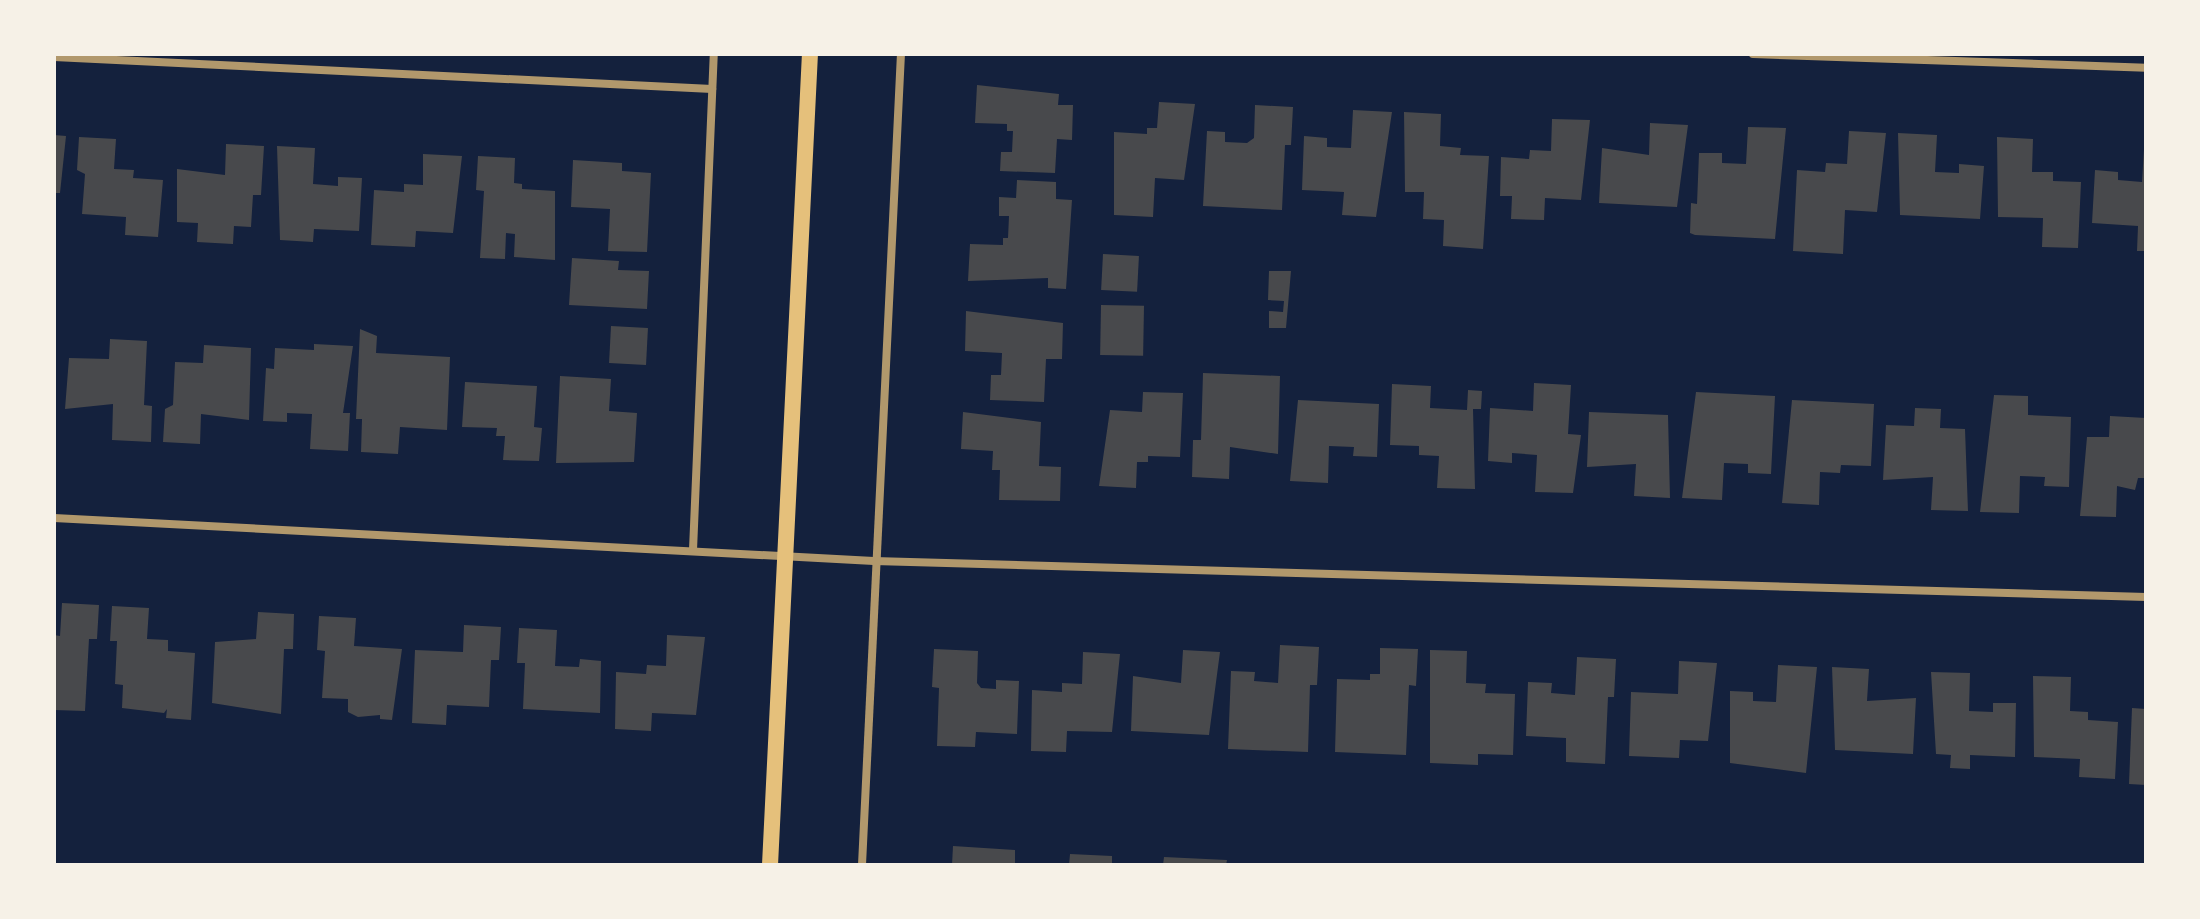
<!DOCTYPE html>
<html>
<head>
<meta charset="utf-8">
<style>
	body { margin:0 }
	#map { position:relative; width:2200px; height:919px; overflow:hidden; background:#14213d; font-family:Mulish,sans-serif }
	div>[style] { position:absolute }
	.building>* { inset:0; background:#48494c; transform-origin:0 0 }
	.minor>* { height:8px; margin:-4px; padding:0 4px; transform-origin:4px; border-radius:4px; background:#b1986c }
	.secondary>* { height:16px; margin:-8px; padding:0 8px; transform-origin:8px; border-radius:8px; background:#e5c07b }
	span { translate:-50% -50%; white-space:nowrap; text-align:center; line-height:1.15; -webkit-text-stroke:6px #f6f1e7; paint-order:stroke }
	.frame { position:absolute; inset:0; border:56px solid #f6f1e7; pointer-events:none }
</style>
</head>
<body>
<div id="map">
	<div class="building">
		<div style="clip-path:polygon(977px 85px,1059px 94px,1058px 105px,1073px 105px,1072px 140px,1057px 139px,1055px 173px,1000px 171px,1001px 152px,1012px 152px,1013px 131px,1007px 131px,1007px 124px,975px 123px)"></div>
		<div style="clip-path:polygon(1159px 102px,1195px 104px,1184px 180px,1155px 178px,1153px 217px,1114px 215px,1114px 132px,1147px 134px,1147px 128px,1157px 128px)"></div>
		<div style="clip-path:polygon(1255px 105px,1293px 107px,1291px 145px,1285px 145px,1282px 210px,1203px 206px,1207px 131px,1225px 132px,1225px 142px,1247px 143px,1254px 138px)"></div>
		<div style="clip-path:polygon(1353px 110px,1392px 112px,1376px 217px,1342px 215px,1344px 192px,1302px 190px,1304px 136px,1327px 138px,1327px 147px,1351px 148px)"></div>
		<div style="clip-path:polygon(1404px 112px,1441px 114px,1440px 146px,1461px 148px,1460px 155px,1489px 156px,1483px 249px,1443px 246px,1444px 220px,1423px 219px,1424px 192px,1405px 192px)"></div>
		<div style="clip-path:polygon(1552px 119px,1590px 120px,1581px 200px,1545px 198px,1544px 220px,1511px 219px,1512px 196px,1500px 196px,1501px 157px,1529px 159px,1530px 150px,1551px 151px)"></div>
		<div style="clip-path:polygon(1650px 123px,1688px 125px,1677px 207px,1599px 203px,1602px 148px,1649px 155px)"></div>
		<div style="clip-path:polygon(1748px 127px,1786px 128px,1775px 239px,1695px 235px,1690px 233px,1691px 203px,1697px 204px,1699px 153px,1722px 153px,1722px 163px,1746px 164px)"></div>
		<div style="clip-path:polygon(1849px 131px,1886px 133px,1877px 212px,1845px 210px,1843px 254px,1793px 251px,1797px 170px,1825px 172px,1826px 163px,1847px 164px)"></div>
		<div style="clip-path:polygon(1898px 133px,1937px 135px,1935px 172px,1959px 173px,1959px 164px,1984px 166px,1980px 219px,1900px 215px)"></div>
		<div style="clip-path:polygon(54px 135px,66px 136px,60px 193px,54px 193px)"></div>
		<div style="clip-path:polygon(79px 137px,116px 139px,114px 169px,134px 170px,133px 178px,163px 180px,158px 237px,125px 235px,126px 217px,82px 214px,85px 174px,77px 170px)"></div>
		<div style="clip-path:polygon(1997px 137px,2033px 139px,2032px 172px,2053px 172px,2053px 181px,2081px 182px,2078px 248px,2042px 247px,2043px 218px,1998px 217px)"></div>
		<div style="clip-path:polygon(226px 144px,264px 146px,261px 195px,253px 195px,251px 227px,234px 226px,233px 244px,197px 242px,198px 223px,177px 222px,177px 169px,225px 175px)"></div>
		<div style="clip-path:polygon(277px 146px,315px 148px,313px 184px,338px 186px,338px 177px,362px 178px,359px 231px,314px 229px,313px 242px,280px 240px)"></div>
		<div style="clip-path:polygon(2144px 149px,2146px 149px,2146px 251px,2137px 251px,2138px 226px,2092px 223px,2095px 170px,2118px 172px,2118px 180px,2142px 182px)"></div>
		<div style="clip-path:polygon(423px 154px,462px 156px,453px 233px,416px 231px,415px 247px,371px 245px,374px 190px,404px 192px,404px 184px,423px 185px)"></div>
		<div style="clip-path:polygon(478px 156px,515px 158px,514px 183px,522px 184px,522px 189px,555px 191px,555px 260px,514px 257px,515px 234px,506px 233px,505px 259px,480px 258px,484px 191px,476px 190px)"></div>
		<div style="clip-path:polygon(573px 160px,622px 163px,622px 171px,651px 173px,647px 252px,608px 251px,610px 209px,571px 207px)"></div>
		<div style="clip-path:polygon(1017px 180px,1056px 182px,1056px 199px,1072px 200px,1066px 289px,1048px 288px,1048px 278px,968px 281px,970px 244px,1003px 245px,1003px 238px,1008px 238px,1009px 216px,999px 216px,999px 197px,1016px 198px)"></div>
		<div style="left:1103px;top:254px;width:36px;height:36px;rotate:3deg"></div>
		<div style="clip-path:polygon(572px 258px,619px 261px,618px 270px,649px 271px,647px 309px,569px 305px)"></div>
		<div style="clip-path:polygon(1269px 271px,1291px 271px,1286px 328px,1269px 328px,1269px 311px,1283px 312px,1284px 301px,1268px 300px)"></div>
		<div style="left:1101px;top:305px;width:43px;height:50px;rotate:1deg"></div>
		<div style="clip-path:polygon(966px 311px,1063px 323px,1062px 359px,1046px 359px,1044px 402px,990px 400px,991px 375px,1001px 375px,1002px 353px,965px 351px)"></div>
		<div style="left:611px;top:326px;width:37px;height:37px;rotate:3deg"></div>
		<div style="clip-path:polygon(360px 329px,377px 336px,376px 353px,450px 357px,447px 430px,400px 427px,398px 454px,361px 452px,362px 419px,356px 419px)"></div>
		<div style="clip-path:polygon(110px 339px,147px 341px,144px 405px,152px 406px,151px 442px,112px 440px,113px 404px,65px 409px,69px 358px,109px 359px)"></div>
		<div style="clip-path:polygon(314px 344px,353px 346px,343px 413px,350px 413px,348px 451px,310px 449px,312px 414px,287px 413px,287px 422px,263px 421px,266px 368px,274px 369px,275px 348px,314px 350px)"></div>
		<div style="clip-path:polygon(204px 345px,251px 348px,249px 420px,201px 414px,200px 444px,163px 442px,165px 409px,173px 405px,175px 362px,203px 363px)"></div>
		<div style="clip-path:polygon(1203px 373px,1280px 376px,1278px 454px,1230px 447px,1229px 479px,1192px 477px,1193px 440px,1201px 440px)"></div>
		<div style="clip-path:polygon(560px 376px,611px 379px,609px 411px,637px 413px,634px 462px,556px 463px)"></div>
		<div style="clip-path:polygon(465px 382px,537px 386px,534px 427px,542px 428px,539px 461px,503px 460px,505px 436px,496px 436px,497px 428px,462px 427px)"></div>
		<div style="clip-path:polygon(1534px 383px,1571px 385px,1568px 434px,1581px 435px,1573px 493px,1535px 492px,1537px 455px,1512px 453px,1512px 463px,1488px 461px,1490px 408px,1533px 411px)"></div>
		<div style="clip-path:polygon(1392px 384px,1431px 386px,1430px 408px,1467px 410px,1468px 390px,1482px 391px,1481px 409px,1473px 409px,1475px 489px,1437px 488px,1439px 456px,1419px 455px,1419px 446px,1390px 445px)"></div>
		<div style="clip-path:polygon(1143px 392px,1183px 393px,1180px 457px,1148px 456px,1148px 462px,1137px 462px,1136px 488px,1099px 486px,1110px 410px,1142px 412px)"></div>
		<div style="clip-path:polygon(1696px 392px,1775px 396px,1771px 474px,1748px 473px,1748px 464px,1724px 463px,1722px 500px,1682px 498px)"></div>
		<div style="clip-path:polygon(1994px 395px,2028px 396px,2028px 415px,2071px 417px,2069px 487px,2044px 486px,2045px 477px,2020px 476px,2019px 513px,1980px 512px)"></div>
		<div style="clip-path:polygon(1298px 400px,1379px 404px,1377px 457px,1353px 456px,1354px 447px,1329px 446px,1328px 483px,1290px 481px)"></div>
		<div style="clip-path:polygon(1792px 400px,1874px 404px,1871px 466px,1841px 465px,1840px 473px,1820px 472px,1819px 505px,1782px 503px)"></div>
		<div style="clip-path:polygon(1915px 408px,1941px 409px,1940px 428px,1965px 429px,1968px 511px,1931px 510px,1933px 477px,1883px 480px,1886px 425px,1914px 426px)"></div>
		<div style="clip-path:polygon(963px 412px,1041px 422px,1039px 466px,1061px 467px,1060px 501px,999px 500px,1000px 470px,992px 470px,993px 451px,961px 449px)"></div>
		<div style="clip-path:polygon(1589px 412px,1668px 415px,1670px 498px,1634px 496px,1636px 464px,1587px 467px)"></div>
		<div style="clip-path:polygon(2110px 416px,2146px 418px,2146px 478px,2138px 478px,2135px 490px,2117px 486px,2116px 517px,2080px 516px,2087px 437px,2109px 437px)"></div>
		<div style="clip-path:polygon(62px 603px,99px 605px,97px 639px,89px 639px,85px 711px,54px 710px,54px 635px,60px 636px)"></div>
		<div style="clip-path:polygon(112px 606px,149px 608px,147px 639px,168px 640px,168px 651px,195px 653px,191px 720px,166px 718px,167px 709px,164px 713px,122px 708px,123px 685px,115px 684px,117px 641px,110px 641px)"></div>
		<div style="clip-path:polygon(258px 612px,294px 614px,293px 649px,284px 649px,281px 714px,212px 703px,215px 642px,256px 639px)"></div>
		<div style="clip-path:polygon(319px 616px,356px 618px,354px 646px,402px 649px,392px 720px,380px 719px,380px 715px,358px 717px,348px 712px,348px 699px,322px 698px,325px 651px,317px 650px)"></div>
		<div style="clip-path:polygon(464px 625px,501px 627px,499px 660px,491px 660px,489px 707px,447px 705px,446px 725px,412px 723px,415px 650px,463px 652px)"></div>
		<div style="clip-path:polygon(519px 628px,557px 630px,555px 666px,579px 667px,580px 659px,601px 661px,600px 713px,523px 709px,525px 663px,517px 663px)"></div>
		<div style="clip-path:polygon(667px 635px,705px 637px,696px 715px,652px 713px,651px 731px,615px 729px,616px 672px,646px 674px,647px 665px,666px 666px)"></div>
		<div style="clip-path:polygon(1280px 645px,1319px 647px,1317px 685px,1310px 685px,1308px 752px,1228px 749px,1231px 671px,1255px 672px,1254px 681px,1278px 683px)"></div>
		<div style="clip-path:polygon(1380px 648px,1418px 649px,1416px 686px,1409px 685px,1406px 755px,1335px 752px,1337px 679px,1370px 680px,1370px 674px,1380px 674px)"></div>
		<div style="clip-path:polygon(934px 649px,978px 651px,977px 683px,981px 688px,996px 689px,996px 680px,1019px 681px,1017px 734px,976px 732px,975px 747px,937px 746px,939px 688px,932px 687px)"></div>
		<div style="clip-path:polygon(1183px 650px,1220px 652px,1209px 735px,1131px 731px,1133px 676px,1181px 683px)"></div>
		<div style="clip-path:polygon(1430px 650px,1467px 651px,1466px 683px,1486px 684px,1485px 693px,1515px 694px,1513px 755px,1478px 754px,1478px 765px,1430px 763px)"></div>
		<div style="clip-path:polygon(1083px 652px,1120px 654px,1112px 732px,1067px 731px,1066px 752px,1031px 751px,1032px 690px,1062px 692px,1062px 683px,1082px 684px)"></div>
		<div style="clip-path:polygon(1577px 657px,1616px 659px,1614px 697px,1608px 697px,1605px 764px,1566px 762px,1566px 738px,1526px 736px,1528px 682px,1552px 683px,1551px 693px,1575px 695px)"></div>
		<div style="clip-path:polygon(1679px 661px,1717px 663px,1708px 741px,1680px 740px,1679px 758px,1629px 756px,1631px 692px,1678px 694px)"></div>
		<div style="clip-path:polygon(1778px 665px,1817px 667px,1806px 773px,1730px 763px,1730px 691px,1753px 692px,1753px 701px,1776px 702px)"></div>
		<div style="clip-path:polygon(1832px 667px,1869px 669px,1867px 701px,1916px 698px,1913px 754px,1835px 750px)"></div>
		<div style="clip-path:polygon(1931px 672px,1970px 673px,1969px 711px,1993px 712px,1993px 703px,2016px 703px,2015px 757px,1970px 755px,1970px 769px,1950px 768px,1951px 755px,1936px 754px)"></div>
		<div style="clip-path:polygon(2033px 676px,2071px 677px,2070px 711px,2088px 712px,2088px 720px,2118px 722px,2115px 779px,2079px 777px,2080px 759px,2034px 757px)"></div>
		<div style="clip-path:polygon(2132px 708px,2146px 709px,2146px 785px,2129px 784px)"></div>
		<div style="clip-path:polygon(953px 846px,1015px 850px,1015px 865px,952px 865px)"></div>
		<div style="clip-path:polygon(1070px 854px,1112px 856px,1112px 865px,1069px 865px)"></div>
		<div style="clip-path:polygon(1164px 857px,1227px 860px,1226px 865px,1163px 865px)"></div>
	</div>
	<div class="minor">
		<div style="left:1753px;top:54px;width:393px;rotate:2deg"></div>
		<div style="left:54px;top:57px;width:659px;rotate:2.78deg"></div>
		<div style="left:54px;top:518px;width:821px;rotate:3deg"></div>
		<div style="left:874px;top:561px;width:1273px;rotate:1.62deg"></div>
		<div style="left:693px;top:550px;width:496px;rotate:-87.6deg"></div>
		<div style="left:862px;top:865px;width:812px;rotate:-87.25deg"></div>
	</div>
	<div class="secondary">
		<div style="left:770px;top:865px;width:812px;rotate:-87.18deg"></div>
	</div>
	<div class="frame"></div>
</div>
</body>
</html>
